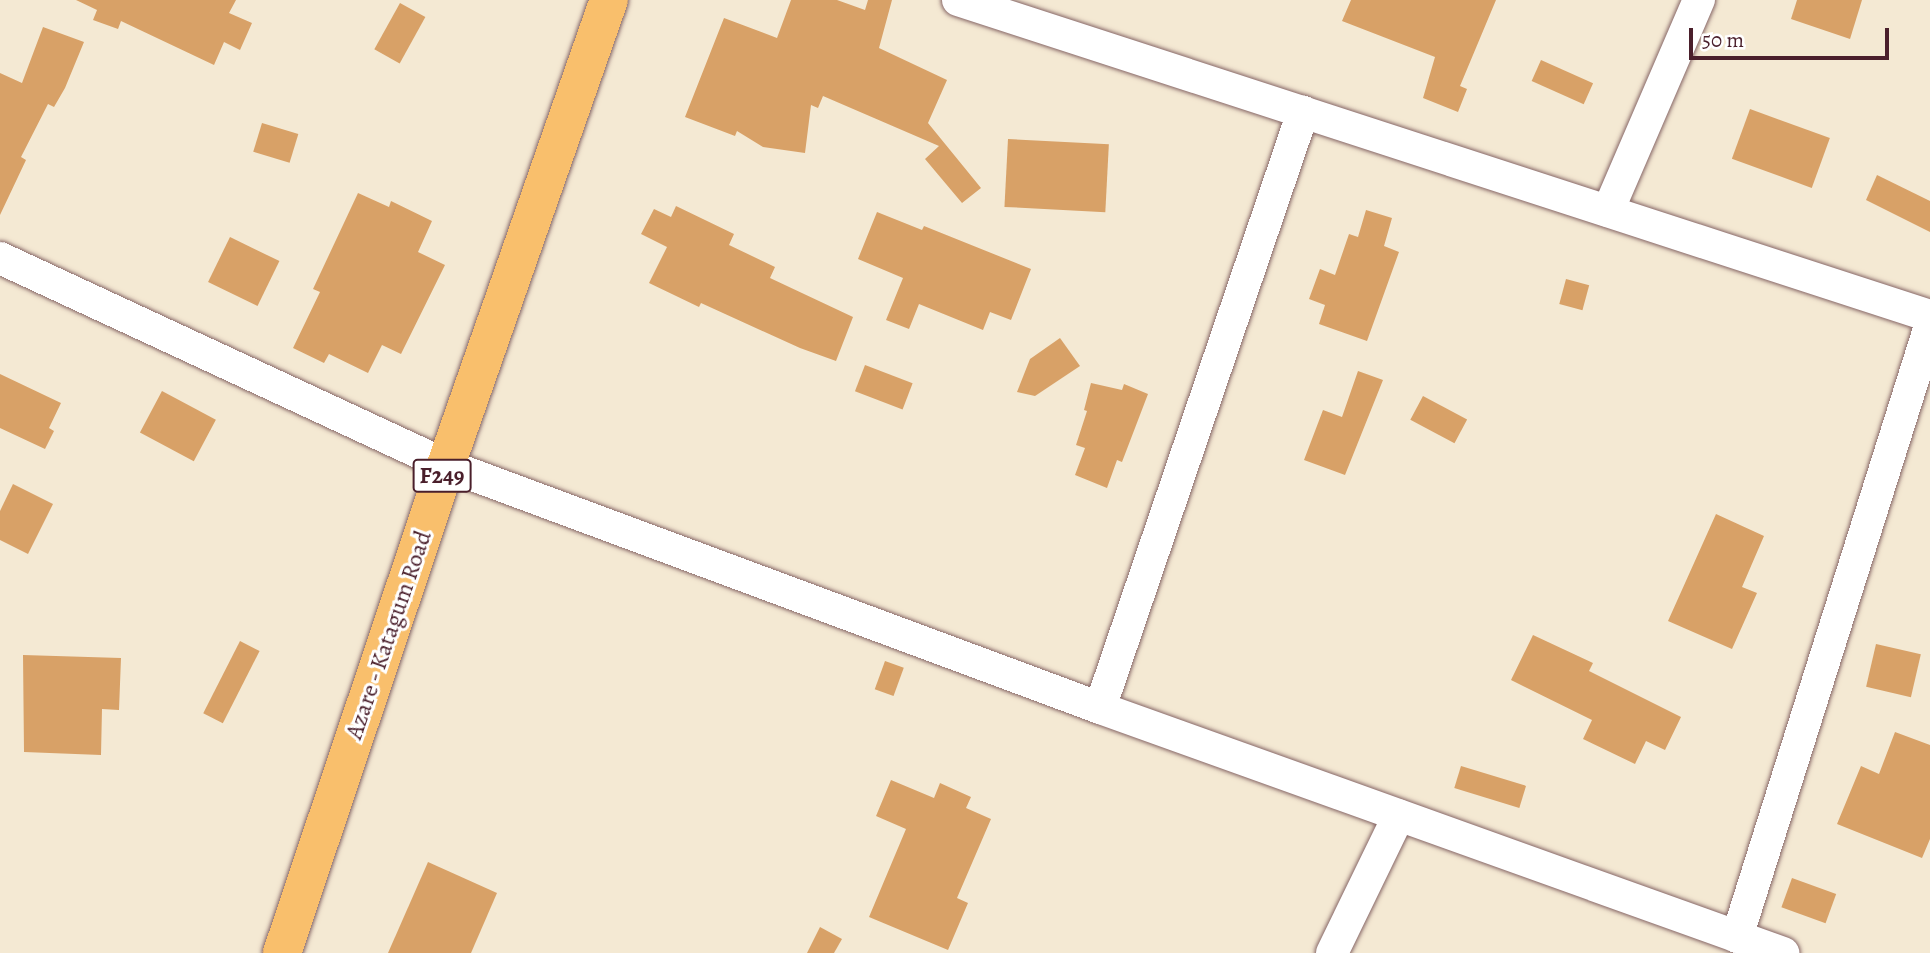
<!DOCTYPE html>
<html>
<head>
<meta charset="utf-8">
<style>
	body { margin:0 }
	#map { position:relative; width:1930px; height:953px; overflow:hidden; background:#f4e9d3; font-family:Alegreya,serif }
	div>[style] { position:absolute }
	.building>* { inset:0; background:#d8a167; transform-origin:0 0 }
	.roads { filter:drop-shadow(0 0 2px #866666) drop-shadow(0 0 2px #866666) }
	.street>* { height:32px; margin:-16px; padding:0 16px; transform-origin:16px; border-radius:16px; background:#fff }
	.primary>* { height:38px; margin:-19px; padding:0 19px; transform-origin:19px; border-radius:19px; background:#f9bf6c }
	span { translate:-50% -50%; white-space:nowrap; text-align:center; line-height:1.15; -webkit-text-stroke:6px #fff; paint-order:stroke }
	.shield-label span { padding:2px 5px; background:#fff; border:2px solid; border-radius:5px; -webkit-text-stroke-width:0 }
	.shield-label { font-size:23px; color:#4a1f2b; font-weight:700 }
	.street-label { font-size:24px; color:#4a1f2b }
	.scale { position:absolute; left:1689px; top:28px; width:200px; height:32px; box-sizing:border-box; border:4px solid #4a1f2b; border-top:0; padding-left:9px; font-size:21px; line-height:24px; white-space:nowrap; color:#4a1f2b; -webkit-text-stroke:5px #fff; paint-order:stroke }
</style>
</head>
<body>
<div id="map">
	<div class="building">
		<div style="clip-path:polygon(76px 0,236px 0,229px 13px,252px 23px,240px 50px,224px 42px,214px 65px,121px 21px,118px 29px,93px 20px,97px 10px)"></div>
		<div style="clip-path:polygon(791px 0,837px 0,865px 10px,868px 0,892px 0,879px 48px,947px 80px,928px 123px,981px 188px,962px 203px,925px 159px,939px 146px,823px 96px,818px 108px,811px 105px,805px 153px,763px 147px,737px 131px,735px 136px,685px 117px,724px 18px,777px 38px)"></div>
		<div style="clip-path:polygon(1351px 0,1496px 0,1460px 86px,1467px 89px,1458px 112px,1423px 98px,1435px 57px,1342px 21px)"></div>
		<div style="clip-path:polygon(1797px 0,1862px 0,1850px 39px,1791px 19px)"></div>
		<div style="left:400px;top:3px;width:29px;height:53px;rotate:29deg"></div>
		<div style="clip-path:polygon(43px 27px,84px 42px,65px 88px,54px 107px,48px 104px,21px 157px,26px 160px,0 215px,0 73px,22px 83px)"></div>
		<div style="left:1541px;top:60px;width:57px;height:23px;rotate:24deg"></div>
		<div style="left:1750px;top:109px;width:85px;height:53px;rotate:20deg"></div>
		<div style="left:262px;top:123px;width:38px;height:30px;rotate:17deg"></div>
		<div style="left:1008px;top:139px;width:101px;height:68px;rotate:3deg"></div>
		<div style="clip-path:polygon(1877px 175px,1930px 201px,1930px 232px,1866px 200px)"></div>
		<div style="clip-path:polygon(358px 193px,389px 207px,391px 201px,432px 221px,418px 252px,445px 265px,401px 354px,382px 345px,368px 373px,329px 354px,324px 363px,293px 348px,320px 292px,313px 289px)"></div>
		<div style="clip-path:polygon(676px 206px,734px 234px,729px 245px,775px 267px,770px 278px,853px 317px,836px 361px,800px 348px,701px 303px,699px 307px,649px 283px,667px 247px,641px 234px,654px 209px,671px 217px)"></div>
		<div style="clip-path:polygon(1366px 210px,1392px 218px,1384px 246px,1399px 252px,1367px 341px,1319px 324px,1325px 305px,1309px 299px,1320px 269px,1335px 275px,1349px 234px,1358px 237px)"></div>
		<div style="clip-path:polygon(877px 212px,922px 230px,924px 226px,1031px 269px,1011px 320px,990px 312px,983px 330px,919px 304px,909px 329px,886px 320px,903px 278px,858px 259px)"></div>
		<div style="left:230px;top:237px;width:55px;height:50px;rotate:26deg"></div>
		<div style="left:1566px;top:279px;width:24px;height:26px;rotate:15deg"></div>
		<div style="clip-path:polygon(1060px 338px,1080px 366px,1035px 396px,1017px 392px,1030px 359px)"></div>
		<div style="left:865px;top:365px;width:51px;height:28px;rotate:21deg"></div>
		<div style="clip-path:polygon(1358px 371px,1383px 380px,1345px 475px,1304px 460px,1323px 410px,1342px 417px)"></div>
		<div style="clip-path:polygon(0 374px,61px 403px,49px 428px,54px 431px,45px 449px,0 428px)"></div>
		<div style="clip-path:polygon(1091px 383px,1122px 390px,1124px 384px,1148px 394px,1122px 462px,1117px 460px,1107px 488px,1075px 475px,1085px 448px,1076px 445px,1087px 411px,1084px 410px)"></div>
		<div style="left:162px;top:391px;width:61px;height:47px;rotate:28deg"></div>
		<div style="left:1423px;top:396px;width:50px;height:27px;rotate:28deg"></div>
		<div style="clip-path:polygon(13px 484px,53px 504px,28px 554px,0 540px,0 511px)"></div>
		<div style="clip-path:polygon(1716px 514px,1764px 536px,1742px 587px,1757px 593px,1732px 649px,1668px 621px)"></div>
		<div style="clip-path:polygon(1533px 635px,1593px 663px,1589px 671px,1681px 717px,1665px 750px,1646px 741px,1635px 764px,1583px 739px,1592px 720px,1511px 680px)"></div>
		<div style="left:240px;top:641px;width:22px;height:81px;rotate:27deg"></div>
		<div style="left:1876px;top:644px;width:46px;height:44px;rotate:13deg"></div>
		<div style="clip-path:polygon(23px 655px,121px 658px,119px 710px,102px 709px,101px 755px,24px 752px)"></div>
		<div style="left:885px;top:661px;width:20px;height:30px;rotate:20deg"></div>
		<div style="clip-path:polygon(1895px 732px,1930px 745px,1930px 839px,1922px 858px,1837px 824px,1861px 766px,1879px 774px)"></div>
		<div style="left:1461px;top:766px;width:68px;height:23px;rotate:17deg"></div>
		<div style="clip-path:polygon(891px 780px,934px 798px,940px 783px,971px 797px,966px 808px,991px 819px,957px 898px,968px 903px,948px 950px,869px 917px,906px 829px,876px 816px)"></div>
		<div style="clip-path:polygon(428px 862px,497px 893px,471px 953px,388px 953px)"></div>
		<div style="left:1792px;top:878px;width:47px;height:31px;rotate:20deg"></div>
		<div style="clip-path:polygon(820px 927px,842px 939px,834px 953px,807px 953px)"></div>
	</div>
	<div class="roads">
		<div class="street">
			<div style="left:958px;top:0;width:1022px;rotate:18.01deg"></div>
			<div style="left:1608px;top:211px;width:230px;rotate:-66.7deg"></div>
			<div style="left:0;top:258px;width:492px;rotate:24.9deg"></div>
			<div style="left:446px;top:465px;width:698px;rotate:20.38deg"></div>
			<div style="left:1100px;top:708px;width:726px;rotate:19.73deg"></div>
			<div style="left:1100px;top:708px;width:630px;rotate:-71.19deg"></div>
			<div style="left:1737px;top:937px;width:641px;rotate:-72.47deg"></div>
			<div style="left:1332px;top:953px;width:153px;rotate:-64.1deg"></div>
		</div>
		<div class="primary">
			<div style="left:282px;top:953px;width:515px;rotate:-71.42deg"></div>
			<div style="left:446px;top:465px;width:493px;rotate:-70.7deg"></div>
		</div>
	</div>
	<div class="shield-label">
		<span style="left:442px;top:476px">F249</span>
	</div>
	<div class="street-label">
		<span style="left:389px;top:635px;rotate:-71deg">Azare - Katagum Road</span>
	</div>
	<div class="scale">50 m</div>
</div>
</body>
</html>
